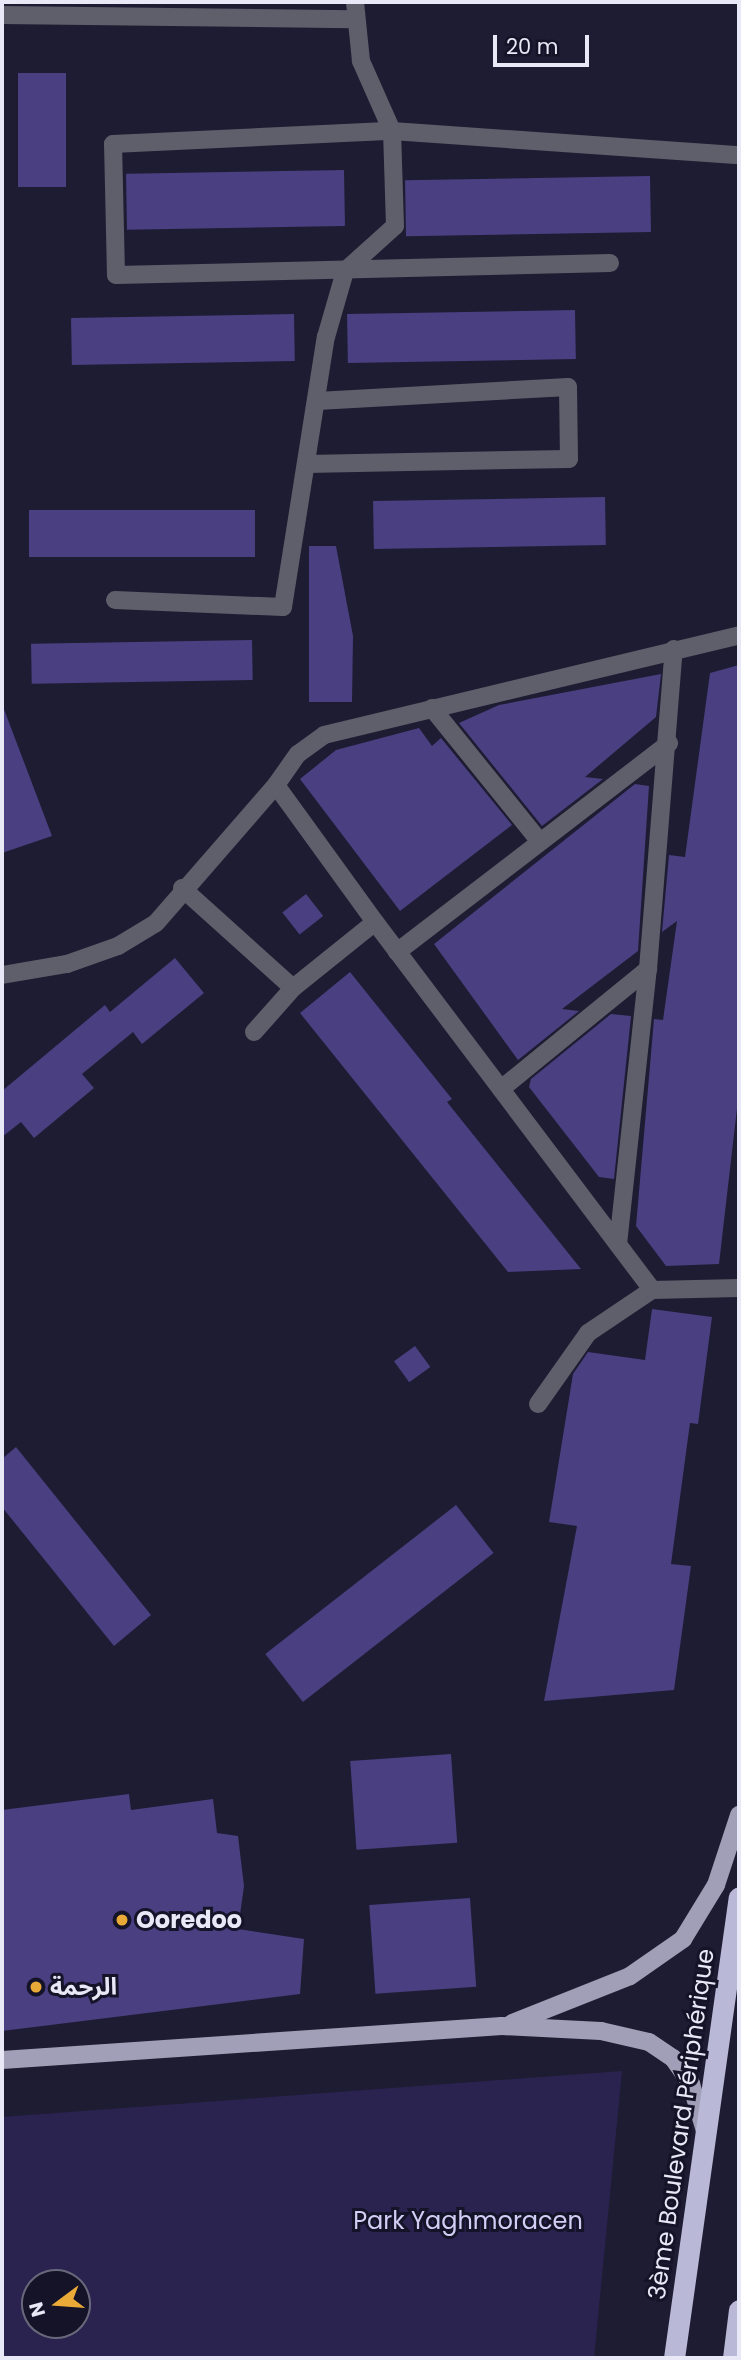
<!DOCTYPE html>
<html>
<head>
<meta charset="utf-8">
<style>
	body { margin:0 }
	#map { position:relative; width:741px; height:2360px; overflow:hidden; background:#1e1c32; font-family:Poppins,"Noto Sans Arabic",sans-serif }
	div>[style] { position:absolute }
	.green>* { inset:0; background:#2a2350 }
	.building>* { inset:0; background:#493f81; transform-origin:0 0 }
	.minor>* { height:18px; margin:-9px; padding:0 9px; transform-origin:9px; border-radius:9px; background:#5f5f6b }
	.major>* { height:18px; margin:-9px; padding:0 9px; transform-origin:9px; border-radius:9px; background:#a09fb7 }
	.highway>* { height:21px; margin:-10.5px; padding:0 10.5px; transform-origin:10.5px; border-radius:10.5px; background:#b9b8d6 }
	.dots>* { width:19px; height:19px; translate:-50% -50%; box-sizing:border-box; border:4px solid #151328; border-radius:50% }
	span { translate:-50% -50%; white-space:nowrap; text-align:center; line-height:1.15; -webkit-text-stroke:6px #151328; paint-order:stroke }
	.poi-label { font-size:24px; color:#e8e8f7; font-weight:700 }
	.left { translate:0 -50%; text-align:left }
	.street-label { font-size:24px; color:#e8e8f7 }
	.park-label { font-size:24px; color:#d0cef5 }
	.frame { position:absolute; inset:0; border:4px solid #e8e8f7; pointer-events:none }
	.north { position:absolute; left:21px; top:2269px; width:70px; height:70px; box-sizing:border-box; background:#151328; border:2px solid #69687b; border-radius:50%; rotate:254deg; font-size:19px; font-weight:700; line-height:28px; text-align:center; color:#e8e8f7 }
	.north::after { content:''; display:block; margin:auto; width:24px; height:32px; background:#eaaa38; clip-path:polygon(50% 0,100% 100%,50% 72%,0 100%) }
	.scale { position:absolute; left:493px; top:35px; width:96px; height:32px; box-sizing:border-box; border:4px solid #e8e8f7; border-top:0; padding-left:9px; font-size:21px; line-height:24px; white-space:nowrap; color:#e8e8f7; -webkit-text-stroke:5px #151328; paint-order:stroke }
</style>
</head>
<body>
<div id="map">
	<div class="green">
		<div style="clip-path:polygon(evenodd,622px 2071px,594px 2358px,2px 2358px,2px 2117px,622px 2071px,35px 2283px,77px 2283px,77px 2325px,35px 2325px,35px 2283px)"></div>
	</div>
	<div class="building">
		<div style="left:18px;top:73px;width:48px;height:114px"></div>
		<div style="left:344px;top:170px;width:56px;height:218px;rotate:89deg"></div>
		<div style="left:650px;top:176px;width:56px;height:245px;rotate:89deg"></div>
		<div style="left:575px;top:310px;width:49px;height:228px;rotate:89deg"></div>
		<div style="left:294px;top:314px;width:47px;height:223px;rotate:89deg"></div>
		<div style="left:605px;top:497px;width:48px;height:232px;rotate:89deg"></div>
		<div style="left:255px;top:510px;width:47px;height:226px;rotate:90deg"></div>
		<div style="clip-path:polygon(309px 546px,336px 546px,353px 636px,352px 702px,309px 702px)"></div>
		<div style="left:252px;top:640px;width:40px;height:221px;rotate:89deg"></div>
		<div style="clip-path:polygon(739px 665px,739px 1091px,719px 1264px,666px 1266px,636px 1226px,654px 1019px,663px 1020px,677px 921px,662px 932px,669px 855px,685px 857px,710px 673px)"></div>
		<div style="clip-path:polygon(661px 674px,656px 717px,585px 777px,603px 779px,542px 826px,459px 723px,499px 705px)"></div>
		<div style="clip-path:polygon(2px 704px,52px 836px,2px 853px)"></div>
		<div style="clip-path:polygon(419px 728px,432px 746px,441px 738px,512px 825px,400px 911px,300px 779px,336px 750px)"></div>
		<div style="clip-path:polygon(635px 784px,649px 786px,638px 951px,562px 1009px,579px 1011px,518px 1060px,434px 944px)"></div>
		<div style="left:306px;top:894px;width:28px;height:30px;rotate:52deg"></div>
		<div style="clip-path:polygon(175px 958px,204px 993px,142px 1044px,133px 1032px,82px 1074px,94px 1088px,34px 1138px,21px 1122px,2px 1137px,2px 1091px,105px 1005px,110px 1012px)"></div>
		<div style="clip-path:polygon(350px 972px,452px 1099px,447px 1102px,581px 1269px,508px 1272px,300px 1013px)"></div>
		<div style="clip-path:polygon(611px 1014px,631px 1016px,614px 1179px,599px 1177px,529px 1087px,531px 1079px)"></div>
		<div style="clip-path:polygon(652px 1309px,712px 1317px,698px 1424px,690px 1423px,671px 1564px,691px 1566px,674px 1690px,544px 1701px,577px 1526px,549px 1522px,573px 1374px,588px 1352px,645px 1360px)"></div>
		<div style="left:415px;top:1346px;width:26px;height:26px;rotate:54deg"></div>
		<div style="clip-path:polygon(16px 1447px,151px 1615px,114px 1646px,2px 1507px,2px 1459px)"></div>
		<div style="left:456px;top:1505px;width:61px;height:242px;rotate:52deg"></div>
		<div style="left:451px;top:1754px;width:89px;height:101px;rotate:86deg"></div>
		<div style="clip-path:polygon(129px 1794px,131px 1810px,213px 1799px,217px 1833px,238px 1836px,244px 1886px,238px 1929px,304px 1939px,300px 1994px,2px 2031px,2px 1810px)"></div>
		<div style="left:470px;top:1898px;width:89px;height:101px;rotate:86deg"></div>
	</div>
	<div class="minor">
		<div style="left:2px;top:15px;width:352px;rotate:0.7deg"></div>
		<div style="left:610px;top:263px;width:494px;rotate:178.6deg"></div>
		<div style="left:116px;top:275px;width:131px;rotate:-91.3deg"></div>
		<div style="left:113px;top:144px;width:279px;rotate:-2.7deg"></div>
		<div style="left:392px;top:131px;width:348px;rotate:4deg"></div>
		<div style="left:306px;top:464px;width:263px;rotate:-1.1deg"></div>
		<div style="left:569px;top:459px;width:72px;rotate:-90.8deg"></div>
		<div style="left:568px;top:387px;width:251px;rotate:176.8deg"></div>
		<div style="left:115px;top:600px;width:168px;rotate:2.4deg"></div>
		<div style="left:283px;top:607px;width:273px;rotate:-81deg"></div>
		<div style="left:326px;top:337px;width:69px;rotate:-73.9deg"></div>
		<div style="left:345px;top:271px;width:67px;rotate:-42deg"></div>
		<div style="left:395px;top:226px;width:95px;rotate:-91.8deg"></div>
		<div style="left:392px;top:131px;width:77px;rotate:-113.9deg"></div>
		<div style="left:361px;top:61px;width:59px;rotate:-95.8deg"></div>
		<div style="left:432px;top:708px;width:172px;rotate:51.1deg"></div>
		<div style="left:182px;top:888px;width:149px;rotate:42deg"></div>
		<div style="left:375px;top:922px;width:169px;rotate:-125.9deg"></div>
		<div style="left:276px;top:785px;width:38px;rotate:-55deg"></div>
		<div style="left:298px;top:754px;width:32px;rotate:-36deg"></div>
		<div style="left:324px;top:735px;width:427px;rotate:-13.5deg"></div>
		<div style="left:397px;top:952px;width:343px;rotate:-37.5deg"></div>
		<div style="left:2px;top:975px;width:66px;rotate:-9.6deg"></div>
		<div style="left:67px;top:964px;width:54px;rotate:-19.4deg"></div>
		<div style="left:118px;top:946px;width:44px;rotate:-31.2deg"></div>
		<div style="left:156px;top:923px;width:183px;rotate:-49deg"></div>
		<div style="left:254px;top:1032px;width:59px;rotate:-48.4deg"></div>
		<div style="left:293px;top:988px;width:105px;rotate:-38.8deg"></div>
		<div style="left:375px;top:922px;width:461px;rotate:53deg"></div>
		<div style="left:501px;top:1089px;width:190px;rotate:-39.2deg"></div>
		<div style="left:648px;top:969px;width:321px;rotate:-85.4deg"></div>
		<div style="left:618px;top:1244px;width:277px;rotate:-83.8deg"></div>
		<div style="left:538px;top:1404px;width:87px;rotate:-54.8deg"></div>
		<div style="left:588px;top:1333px;width:77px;rotate:-33.9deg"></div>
		<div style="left:652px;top:1290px;width:87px;rotate:-1.3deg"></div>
	</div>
	<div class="major">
		<div style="left:512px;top:2023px;width:127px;rotate:-21.7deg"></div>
		<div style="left:630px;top:1976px;width:65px;rotate:-34.9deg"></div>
		<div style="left:683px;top:1939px;width:63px;rotate:-58.6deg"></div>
		<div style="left:716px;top:1885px;width:74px;rotate:-71.8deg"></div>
		<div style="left:2px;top:2060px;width:501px;rotate:-3.89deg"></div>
		<div style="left:502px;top:2026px;width:99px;rotate:2.9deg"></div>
		<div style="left:601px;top:2031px;width:49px;rotate:12.9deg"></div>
		<div style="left:649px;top:2042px;width:29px;rotate:34deg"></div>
		<div style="left:673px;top:2058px;width:32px;rotate:55deg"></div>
		<div style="left:691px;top:2084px;width:49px;rotate:73.4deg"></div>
	</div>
	<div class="highway">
		<div style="left:674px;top:2358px;width:465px;rotate:-82deg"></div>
		<div style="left:733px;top:2358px;width:48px;rotate:-82.9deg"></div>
	</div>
	<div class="dots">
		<div style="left:122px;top:1920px;background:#eaaa38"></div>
		<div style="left:36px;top:1987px;background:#eaaa38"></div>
	</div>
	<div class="poi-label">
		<span class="left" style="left:136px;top:1920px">Ooredoo</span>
		<span class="left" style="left:50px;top:1987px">الرحمة</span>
	</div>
	<div class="street-label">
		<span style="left:681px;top:2124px;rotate:-82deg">3ème Boulevard Périphérique</span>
	</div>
	<div class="park-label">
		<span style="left:468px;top:2221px">Park Yaghmoracen</span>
	</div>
	<div class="frame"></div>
	<div class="north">N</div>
	<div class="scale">20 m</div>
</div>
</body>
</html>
